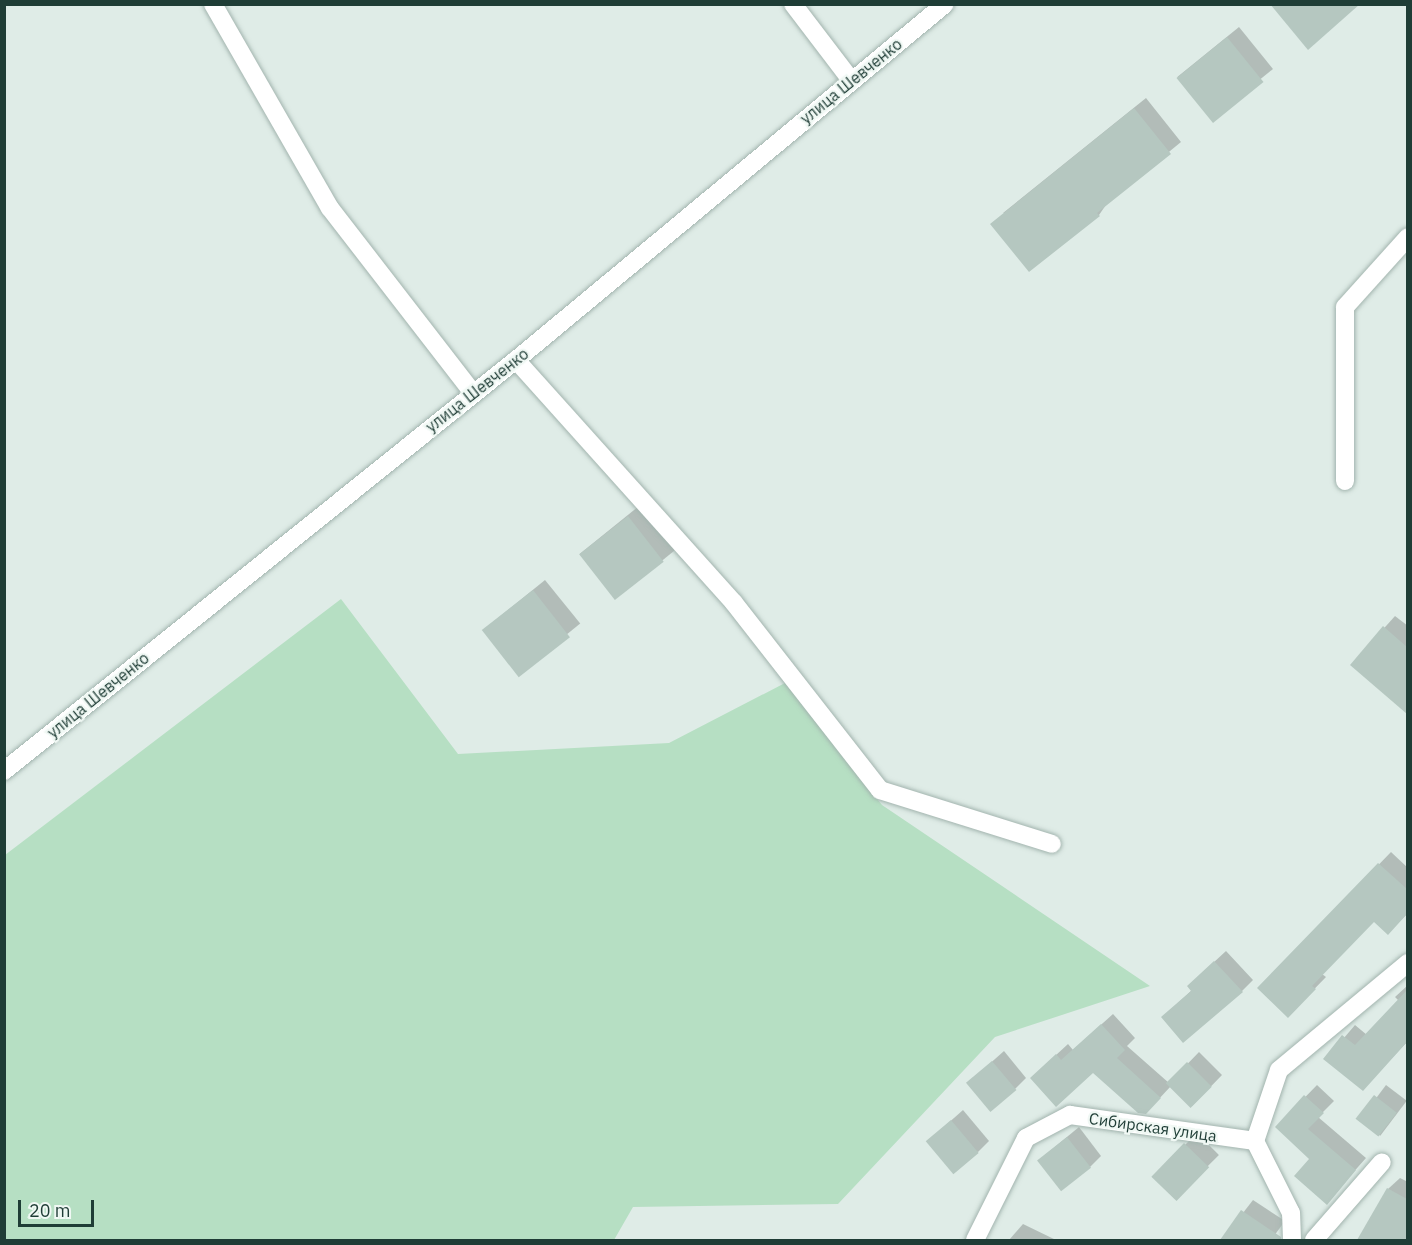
<!DOCTYPE html>
<html>
<head>
<meta charset="utf-8">
<style>
	body { margin:0 }
	#map { position:relative; width:1412px; height:1245px; overflow:hidden; background:#dfece7; font-family:"IBM Plex Sans",sans-serif }
	div>[style] { position:absolute }
	.green>* { inset:0; background:#b6dfc3 }
	.shadow>* { inset:0; background:#0003; transform-origin:0 0 }
	.building>* { inset:0; background:#b5c7c0; transform-origin:0 0 }
	.roads { filter:drop-shadow(0 0 2px #a2b4ae) drop-shadow(0 0 2px #a2b4ae) }
	.minor>* { height:18px; margin:-9px; padding:0 9px; transform-origin:9px; border-radius:9px; background:#fff }
	span { translate:-50% -50%; white-space:nowrap; text-align:center; line-height:1.15; -webkit-text-stroke:4.5px #f0f8f4; paint-order:stroke }
	.street-label { font-size:16px; color:#1f3d36 }
	.frame { position:absolute; inset:0; border:6px solid #1f3d36; pointer-events:none }
	.scale { position:absolute; left:18px; top:1200px; width:76px; height:27px; box-sizing:border-box; border:3px solid #1f3d36; border-top:0; padding-left:8px; font-size:18px; line-height:21px; white-space:nowrap; color:#1f3d36; -webkit-text-stroke:4px #f0f8f4; paint-order:stroke }
</style>
</head>
<body>
<div id="map">
	<div class="green">
		<div style="clip-path:polygon(341px 599px,458px 754px,669px 743px,785px 683px,882px 805px,1150px 986px,995px 1037px,838px 1204px,633px 1207px,614px 1240px,5px 1240px,5px 855px)"></div>
	</div>
	<div class="shadow">
		<div style="left:1239px;top:27px;width:54px;height:79px;rotate:51deg"></div>
		<div style="clip-path:polygon(1146px 98px,1181px 142px,1108px 202px,1099px 215px,1003px 213px)"></div>
		<div style="left:639px;top:506px;width:57px;height:76px;rotate:51deg"></div>
		<div style="left:545px;top:580px;width:56px;height:79px;rotate:51deg"></div>
		<div style="clip-path:polygon(1395px 616px,1408px 626px,1408px 712px,1352px 664px)"></div>
		<div style="clip-path:polygon(1391px 852px,1408px 868px,1408px 913px,1388px 933px,1374px 920px,1322px 974px,1326px 977px,1288px 1016px,1259px 988px)"></div>
		<div style="clip-path:polygon(1226px 951px,1253px 980px,1242px 991px,1163px 1017px,1192px 990px,1200px 975px)"></div>
		<div style="clip-path:polygon(1408px 985px,1408px 1041px,1374px 1077px,1326px 1059px,1355px 1025px,1367px 1035px,1399px 1001px,1395px 997px)"></div>
		<div style="clip-path:polygon(1113px 1014px,1135px 1038px,1127px 1046px,1169px 1083px,1199px 1052px,1222px 1075px,1192px 1106px,1171px 1086px,1157px 1101px,1093px 1071px,1043px 1067px,1068px 1044px,1073px 1050px)"></div>
		<div style="clip-path:polygon(1004px 1051px,1026px 1078px,1015px 1089px,968px 1083px)"></div>
		<div style="clip-path:polygon(1317px 1085px,1334px 1101px,1318px 1117px,1366px 1158px,1327px 1202px,1311px 1159px,1277px 1126px)"></div>
		<div style="left:1386px;top:1085px;width:26px;height:44px;rotate:37deg"></div>
		<div style="clip-path:polygon(963px 1110px,989px 1141px,978px 1152px,928px 1141px)"></div>
		<div style="clip-path:polygon(1079px 1127px,1101px 1156px,1090px 1167px,1039px 1160px)"></div>
		<div style="left:1197px;top:1133px;width:31px;height:62px;rotate:45deg"></div>
		<div style="clip-path:polygon(1400px 1178px,1408px 1182px,1408px 1240px,1360px 1240px,1388px 1189px)"></div>
		<div style="clip-path:polygon(1253px 1200px,1285px 1221px,1271px 1240px,1222px 1240px)"></div>
		<div style="clip-path:polygon(1023px 1224px,1056px 1240px,1009px 1240px)"></div>
	</div>
	<div class="building">
		<div style="clip-path:polygon(1270px 4px,1360px 4px,1308px 50px)"></div>
		<div style="left:1227px;top:37px;width:58px;height:65px;rotate:51deg"></div>
		<div style="clip-path:polygon(1134px 108px,1171px 154px,1097px 213px,1100px 216px,1029px 272px,990px 224px)"></div>
		<div style="left:628px;top:516px;width:58px;height:62px;rotate:52deg"></div>
		<div style="left:533px;top:590px;width:60px;height:65px;rotate:52deg"></div>
		<div style="clip-path:polygon(1383px 626px,1407px 647px,1407px 714px,1350px 665px)"></div>
		<div style="clip-path:polygon(1378px 863px,1407px 889px,1407px 914px,1388px 935px,1374px 922px,1312px 986px,1316px 989px,1288px 1018px,1257px 988px)"></div>
		<div style="clip-path:polygon(1214px 961px,1243px 992px,1183px 1043px,1161px 1017px,1191px 991px,1187px 986px)"></div>
		<div style="clip-path:polygon(1407px 990px,1407px 1042px,1363px 1091px,1323px 1059px,1342px 1035px,1355px 1045px)"></div>
		<div style="clip-path:polygon(1101px 1024px,1125px 1050px,1117px 1058px,1161px 1098px,1146px 1114px,1138px 1113px,1093px 1073px,1056px 1107px,1030px 1078px,1056px 1054px,1061px 1060px)"></div>
		<div style="left:992px;top:1061px;width:38px;height:34px;rotate:50deg"></div>
		<div style="left:1187px;top:1062px;width:35px;height:30px;rotate:45deg"></div>
		<div style="clip-path:polygon(1304px 1095px,1324px 1113px,1308px 1129px,1356px 1170px,1327px 1205px,1294px 1176px,1309px 1159px,1275px 1127px)"></div>
		<div style="left:1374px;top:1095px;width:29px;height:30px;rotate:38deg"></div>
		<div style="left:951px;top:1120px;width:43px;height:33px;rotate:50deg"></div>
		<div style="left:1067px;top:1137px;width:39px;height:38px;rotate:52deg"></div>
		<div style="left:1184px;top:1143px;width:35px;height:47px;rotate:44deg"></div>
		<div style="clip-path:polygon(1387px 1188px,1407px 1199px,1407px 1240px,1357px 1240px)"></div>
		<div style="clip-path:polygon(1241px 1210px,1281px 1237px,1281px 1240px,1220px 1240px)"></div>
	</div>
	<div class="roads">
		<div class="minor">
			<div style="left:213px;top:4px;width:235px;rotate:60.2deg"></div>
			<div style="left:330px;top:208px;width:234px;rotate:52.3deg"></div>
			<div style="left:793px;top:4px;width:96px;rotate:52.7deg"></div>
			<div style="left:516px;top:360px;width:326px;rotate:48.1deg"></div>
			<div style="left:734px;top:603px;width:237px;rotate:52deg"></div>
			<div style="left:880px;top:790px;width:180px;rotate:17.4deg"></div>
			<div style="left:1345px;top:481px;width:174px;rotate:-90deg"></div>
			<div style="left:1345px;top:307px;width:94px;rotate:-48deg"></div>
			<div style="left:4px;top:771px;width:657px;rotate:-38.76deg"></div>
			<div style="left:516px;top:360px;width:557px;rotate:-39.69deg"></div>
			<div style="left:975px;top:1240px;width:114px;rotate:-63.4deg"></div>
			<div style="left:1026px;top:1138px;width:50px;rotate:-27.6deg"></div>
			<div style="left:1070px;top:1115px;width:187px;rotate:8deg"></div>
			<div style="left:1292px;top:1240px;width:27px;rotate:-92deg"></div>
			<div style="left:1291px;top:1213px;width:80px;rotate:-116.6deg"></div>
			<div style="left:1255px;top:1141px;width:75px;rotate:-71.3deg"></div>
			<div style="left:1279px;top:1070px;width:168px;rotate:-39.7deg"></div>
			<div style="left:1314px;top:1240px;width:103px;rotate:-48.9deg"></div>
		</div>
	</div>
	<div class="street-label">
		<span style="left:851px;top:81px;rotate:-39deg">улица Шевченко</span>
		<span style="left:477px;top:390px;rotate:-38deg">улица Шевченко</span>
		<span style="left:98px;top:695px;rotate:-39deg">улица Шевченко</span>
		<span style="left:1153px;top:1127px;rotate:8deg">Сибирская улица</span>
	</div>
	<div class="frame"></div>
	<div class="scale">20 m</div>
</div>
</body>
</html>
